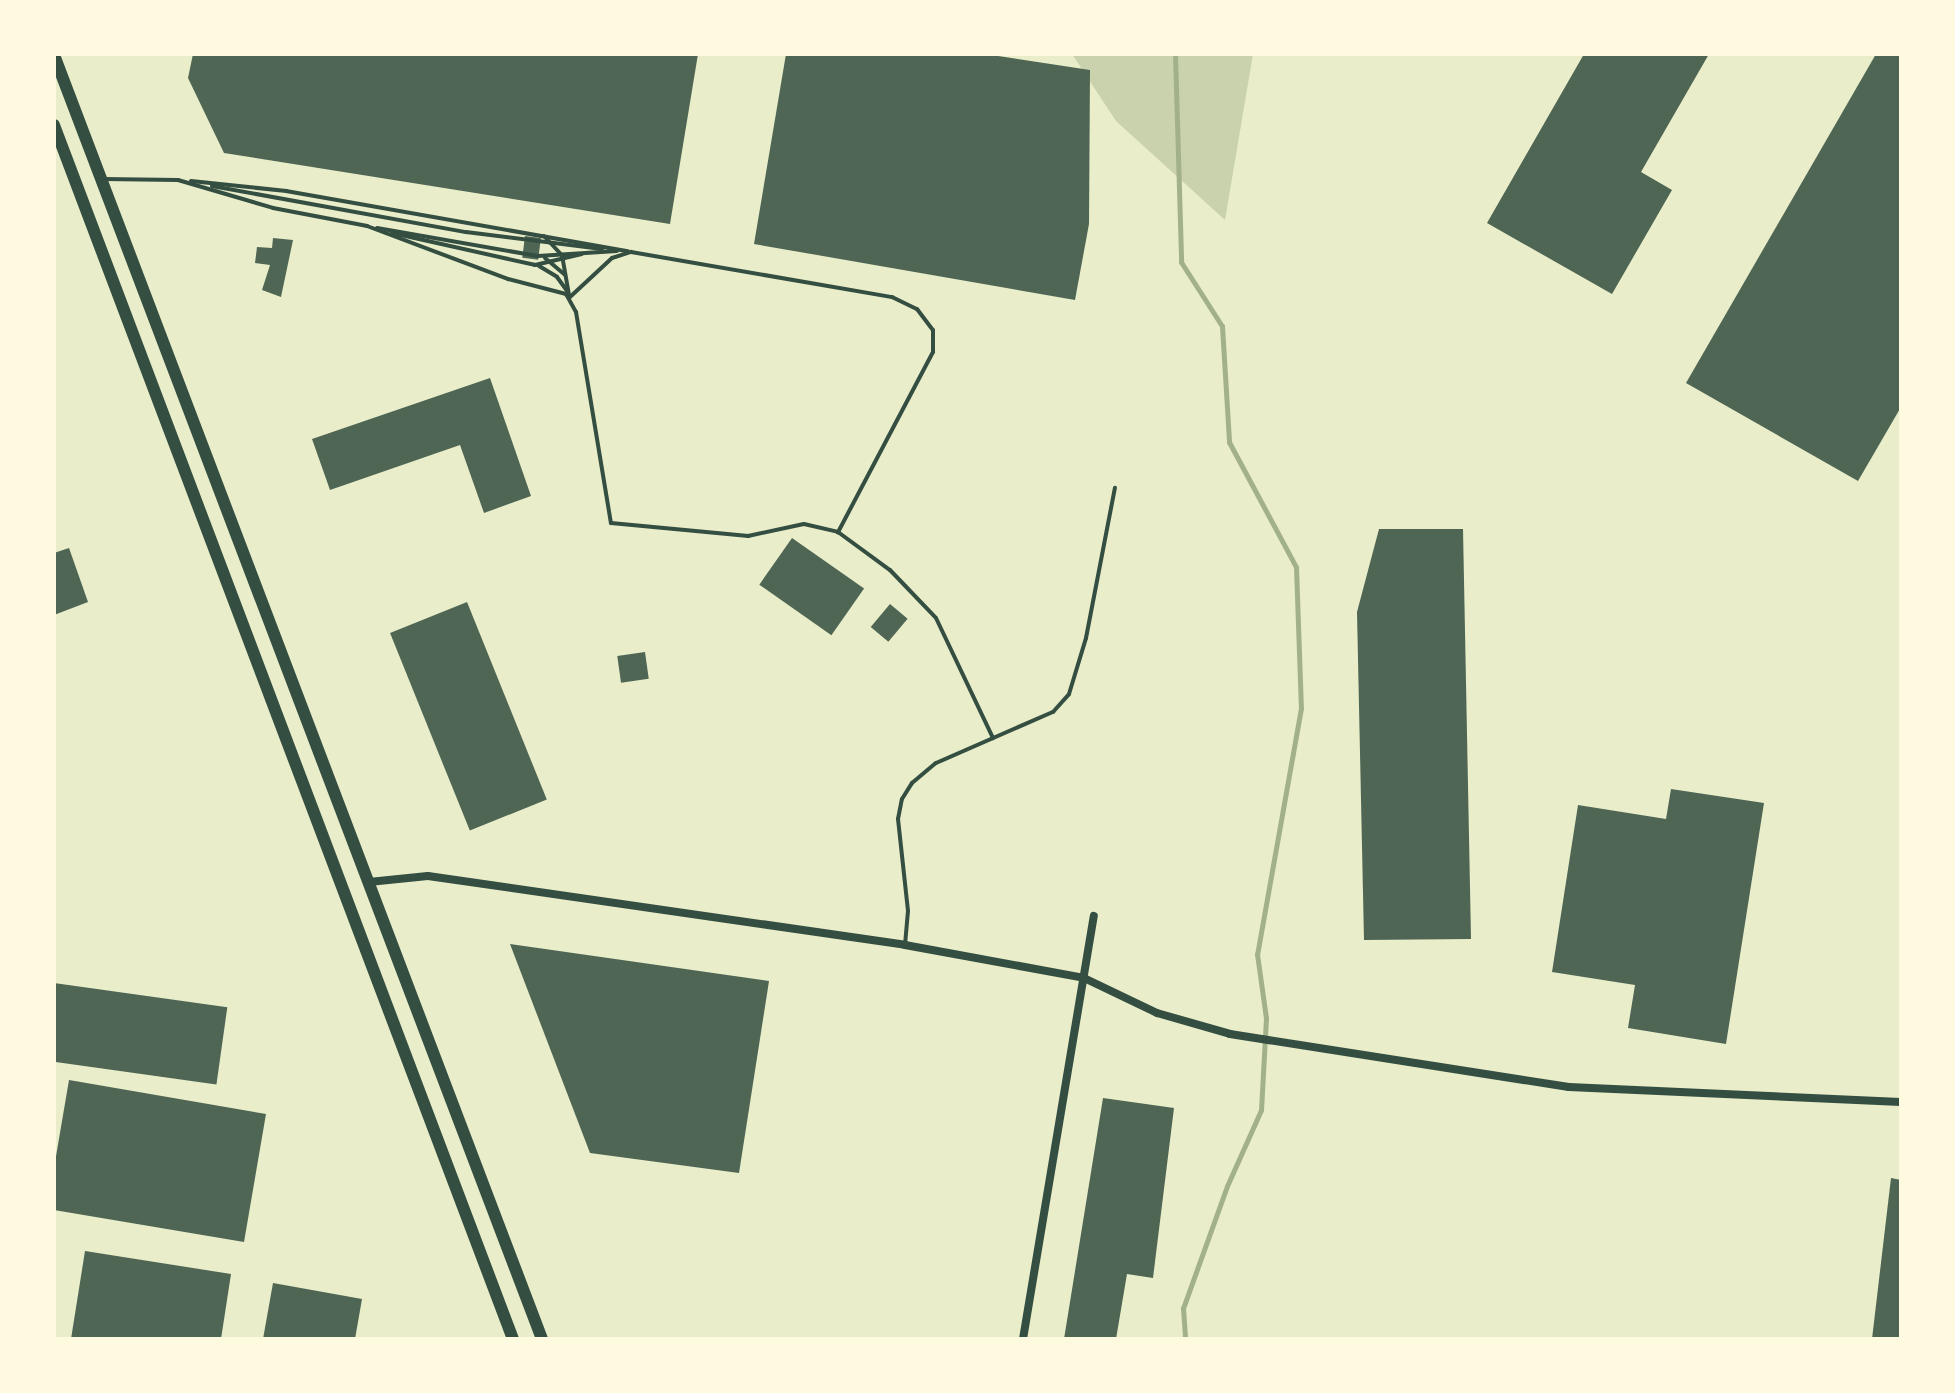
<!DOCTYPE html>
<html>
<head>
<meta charset="utf-8">
<style>
	body { margin:0 }
	#map { position:relative; width:1955px; height:1393px; overflow:hidden; background:#e9edc9; font-family:Georgia,serif }
	div>[style] { position:absolute }
	.green>* { inset:0; background:#cad2ad }
	.stream>* { height:5px; margin:-2.5px; padding:0 2.5px; transform-origin:2.5px; border-radius:2.5px; background:#a3b18a }
	.building>* { inset:0; background:#4f6655; transform-origin:0 0 }
	.service>* { height:4px; margin:-2px; padding:0 2px; transform-origin:2px; border-radius:2px; background:#344e41 }
	.minor>* { height:8px; margin:-4px; padding:0 4px; transform-origin:4px; border-radius:4px; background:#344e41 }
	.trunk>* { height:12px; margin:-6px; padding:0 6px; transform-origin:6px; border-radius:6px; background:#344e41 }
	span { translate:-50% -50%; white-space:nowrap; text-align:center; line-height:1.15; -webkit-text-stroke:7px #fefae0; paint-order:stroke }
	.frame { position:absolute; inset:0; border:56px solid #fefae0; pointer-events:none }
</style>
</head>
<body>
<div id="map">
	<div class="green">
		<div style="clip-path:polygon(1072px 54px,1253px 54px,1225px 220px,1116px 121px)"></div>
	</div>
	<div class="stream">
		<div style="left:1175px;top:54px;width:208px;rotate:88.3deg"></div>
		<div style="left:1181px;top:262px;width:76px;rotate:57.4deg"></div>
		<div style="left:1222px;top:326px;width:116px;rotate:86.5deg"></div>
		<div style="left:1229px;top:442px;width:142px;rotate:61.8deg"></div>
		<div style="left:1296px;top:567px;width:141px;rotate:88deg"></div>
		<div style="left:1301px;top:708px;width:250px;rotate:100.1deg"></div>
		<div style="left:1257px;top:954px;width:65px;rotate:82deg"></div>
		<div style="left:1266px;top:1018px;width:92px;rotate:93.1deg"></div>
		<div style="left:1261px;top:1110px;width:83px;rotate:114.1deg"></div>
		<div style="left:1227px;top:1186px;width:130px;rotate:109.8deg"></div>
		<div style="left:1183px;top:1308px;width:31px;rotate:86deg"></div>
	</div>
	<div class="building">
		<div style="clip-path:polygon(193px 54px,698px 54px,670px 224px,224px 153px,188px 78px)"></div>
		<div style="clip-path:polygon(786px 54px,985px 54px,1090px 70px,1089px 224px,1075px 300px,754px 244px)"></div>
		<div style="clip-path:polygon(1584px 54px,1709px 54px,1641px 172px,1672px 190px,1612px 294px,1487px 223px)"></div>
		<div style="clip-path:polygon(1876px 54px,1901px 54px,1901px 407px,1858px 481px,1686px 383px)"></div>
		<div style="left:525px;top:236px;width:16px;height:22px;rotate:7deg"></div>
		<div style="clip-path:polygon(273px 238px,293px 240px,281px 297px,262px 290px,270px 265px,255px 263px,257px 247px,272px 248px)"></div>
		<div style="clip-path:polygon(490px 378px,531px 496px,484px 513px,460px 445px,330px 490px,312px 439px)"></div>
		<div style="clip-path:polygon(1379px 529px,1463px 529px,1471px 939px,1364px 940px,1357px 612px)"></div>
		<div style="left:792px;top:538px;width:88px;height:57px;rotate:35deg"></div>
		<div style="clip-path:polygon(69px 548px,88px 602px,54px 615px,54px 553px)"></div>
		<div style="left:467px;top:602px;width:213px;height:83px;rotate:68deg"></div>
		<div style="left:890px;top:604px;width:23px;height:30px;rotate:40deg"></div>
		<div style="left:645px;top:652px;width:27px;height:28px;rotate:82deg"></div>
		<div style="clip-path:polygon(1671px 789px,1764px 803px,1726px 1044px,1628px 1028px,1635px 985px,1552px 972px,1578px 805px,1666px 819px)"></div>
		<div style="clip-path:polygon(510px 944px,769px 981px,739px 1173px,590px 1153px)"></div>
		<div style="left:54px;top:983px;width:175px;height:78px;rotate:8deg"></div>
		<div style="clip-path:polygon(69px 1080px,266px 1114px,244px 1242px,54px 1210px,54px 1168px)"></div>
		<div style="clip-path:polygon(1103px 1098px,1174px 1108px,1153px 1278px,1127px 1274px,1116px 1339px,1064px 1339px)"></div>
		<div style="clip-path:polygon(1891px 1178px,1901px 1180px,1901px 1339px,1872px 1339px)"></div>
		<div style="clip-path:polygon(85px 1251px,231px 1274px,221px 1339px,71px 1339px)"></div>
		<div style="clip-path:polygon(273px 1283px,362px 1299px,355px 1339px,263px 1339px)"></div>
	</div>
	<div class="service">
		<div style="left:103px;top:179px;width:75px;rotate:0.8deg"></div>
		<div style="left:178px;top:180px;width:99px;rotate:16.4deg"></div>
		<div style="left:273px;top:208px;width:96px;rotate:10.8deg"></div>
		<div style="left:367px;top:226px;width:151px;rotate:20.6deg"></div>
		<div style="left:508px;top:279px;width:60px;rotate:14.5deg"></div>
		<div style="left:566px;top:294px;width:21px;rotate:61deg"></div>
		<div style="left:576px;top:312px;width:214px;rotate:80.6deg"></div>
		<div style="left:611px;top:523px;width:138px;rotate:5.4deg"></div>
		<div style="left:748px;top:536px;width:57px;rotate:-12.1deg"></div>
		<div style="left:804px;top:524px;width:35px;rotate:13deg"></div>
		<div style="left:838px;top:532px;width:64px;rotate:36.2deg"></div>
		<div style="left:890px;top:570px;width:66px;rotate:46.2deg"></div>
		<div style="left:936px;top:618px;width:133px;rotate:64.6deg"></div>
		<div style="left:191px;top:181px;width:96px;rotate:6deg"></div>
		<div style="left:286px;top:191px;width:347px;rotate:10deg"></div>
		<div style="left:212px;top:186px;width:258px;rotate:10.3deg"></div>
		<div style="left:466px;top:232px;width:137px;rotate:7.1deg"></div>
		<div style="left:377px;top:228px;width:163px;rotate:9.9deg"></div>
		<div style="left:538px;top:256px;width:79px;rotate:-3.6deg"></div>
		<div style="left:392px;top:233px;width:147px;rotate:12.6deg"></div>
		<div style="left:535px;top:265px;width:48px;rotate:-13.2deg"></div>
		<div style="left:544px;top:236px;width:26px;rotate:47deg"></div>
		<div style="left:562px;top:255px;width:41px;rotate:80.1deg"></div>
		<div style="left:545px;top:258px;width:26px;rotate:40deg"></div>
		<div style="left:539px;top:266px;width:21px;rotate:31deg"></div>
		<div style="left:557px;top:277px;width:17px;rotate:54deg"></div>
		<div style="left:570px;top:297px;width:57px;rotate:-42.9deg"></div>
		<div style="left:612px;top:258px;width:20px;rotate:-18deg"></div>
		<div style="left:631px;top:252px;width:265px;rotate:9.8deg"></div>
		<div style="left:892px;top:297px;width:28px;rotate:26deg"></div>
		<div style="left:917px;top:309px;width:26px;rotate:53deg"></div>
		<div style="left:933px;top:330px;width:22px;rotate:90deg"></div>
		<div style="left:933px;top:352px;width:204px;rotate:117.8deg"></div>
		<div style="left:905px;top:945px;width:34px;rotate:-85deg"></div>
		<div style="left:908px;top:911px;width:93px;rotate:-96.2deg"></div>
		<div style="left:898px;top:819px;width:20px;rotate:-79deg"></div>
		<div style="left:902px;top:799px;width:19px;rotate:-58deg"></div>
		<div style="left:912px;top:783px;width:31px;rotate:-40deg"></div>
		<div style="left:936px;top:763px;width:128px;rotate:-23.6deg"></div>
		<div style="left:1053px;top:712px;width:24px;rotate:-48deg"></div>
		<div style="left:1069px;top:694px;width:59px;rotate:-73.1deg"></div>
		<div style="left:1086px;top:638px;width:153px;rotate:-79.1deg"></div>
	</div>
	<div class="minor">
		<div style="left:369px;top:882px;width:59px;rotate:-5.8deg"></div>
		<div style="left:428px;top:876px;width:482px;rotate:8.2deg"></div>
		<div style="left:905px;top:945px;width:182px;rotate:10.4deg"></div>
		<div style="left:1084px;top:978px;width:81px;rotate:25.6deg"></div>
		<div style="left:1157px;top:1013px;width:76px;rotate:16deg"></div>
		<div style="left:1230px;top:1034px;width:343px;rotate:8.9deg"></div>
		<div style="left:1569px;top:1087px;width:332px;rotate:2.6deg"></div>
		<div style="left:1023px;top:1339px;width:429px;rotate:-80.5deg"></div>
	</div>
	<div class="trunk">
		<div style="left:54px;top:55px;width:1374px;rotate:69.19deg"></div>
		<div style="left:54px;top:125px;width:1298px;rotate:69.29deg"></div>
	</div>
	<div class="frame"></div>
</div>
</body>
</html>
